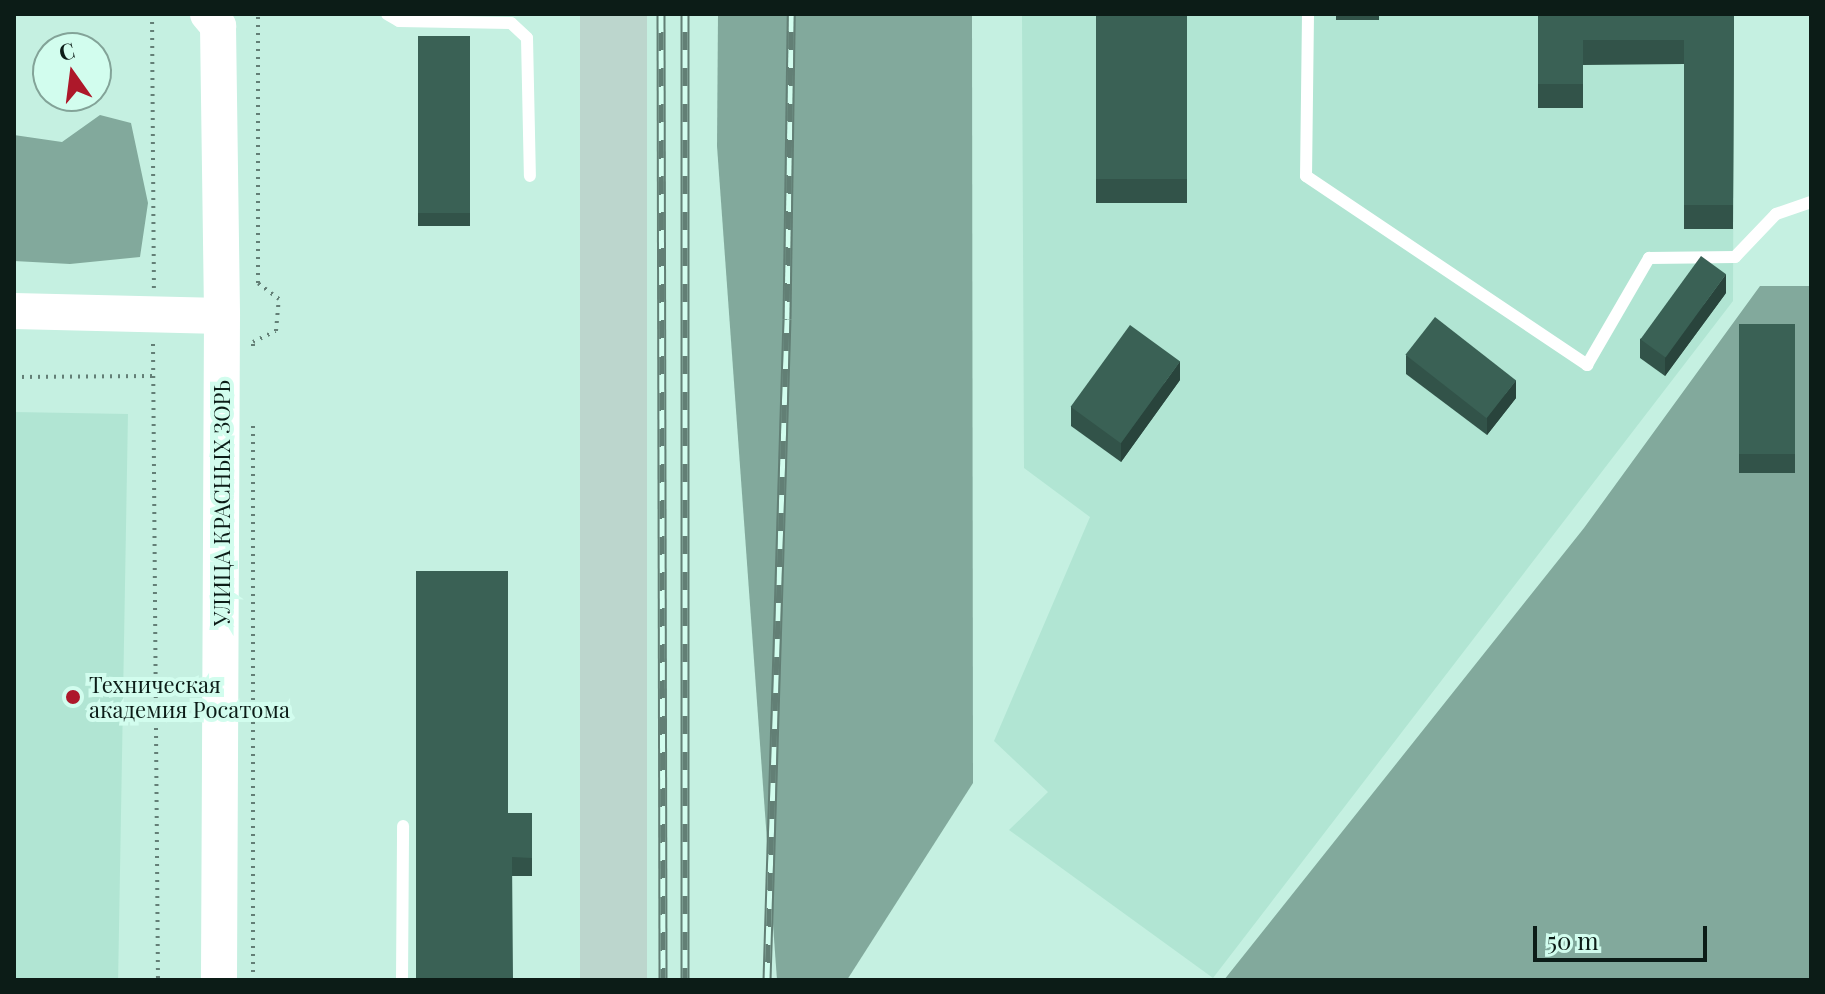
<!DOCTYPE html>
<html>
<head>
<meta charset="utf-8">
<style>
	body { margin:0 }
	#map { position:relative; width:1825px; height:994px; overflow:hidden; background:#c5f0e1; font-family:"Playfair Display",serif }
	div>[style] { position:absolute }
	.built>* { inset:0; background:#b1e5d3; transform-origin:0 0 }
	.green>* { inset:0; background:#bcd6cd; transform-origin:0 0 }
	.forest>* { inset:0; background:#82a99c }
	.path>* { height:4px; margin-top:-2px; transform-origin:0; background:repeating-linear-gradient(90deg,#637f76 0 2px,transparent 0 8px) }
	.lane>* { height:12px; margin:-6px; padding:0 6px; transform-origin:6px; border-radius:6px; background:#fff }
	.secondary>* { height:36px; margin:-18px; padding:0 18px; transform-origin:18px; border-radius:18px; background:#fff }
	.rail>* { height:9px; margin-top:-4.5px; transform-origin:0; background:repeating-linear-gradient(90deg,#d2fdee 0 18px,#627f75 0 36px); box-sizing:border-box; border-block:2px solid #627f75 }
	.wall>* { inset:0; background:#325349; transform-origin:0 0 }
	.shaded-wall>* { inset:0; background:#29443c }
	.building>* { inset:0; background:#3a6155; transform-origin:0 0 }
	.dots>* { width:22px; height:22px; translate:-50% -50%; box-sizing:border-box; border:4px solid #d2fdee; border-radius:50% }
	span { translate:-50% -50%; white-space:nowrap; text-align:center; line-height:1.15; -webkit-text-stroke:8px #d2fdee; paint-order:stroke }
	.street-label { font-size:22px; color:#0c1c17 }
	.poi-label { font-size:22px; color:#0c1c17 }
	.left { translate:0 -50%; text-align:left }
	.frame { position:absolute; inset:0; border:16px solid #0c1c17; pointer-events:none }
	.north { position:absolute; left:32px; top:32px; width:80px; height:80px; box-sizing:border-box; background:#d2fdee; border:2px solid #83a398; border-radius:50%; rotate:346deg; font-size:22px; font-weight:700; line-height:32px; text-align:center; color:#0c1c17 }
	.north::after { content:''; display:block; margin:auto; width:28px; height:36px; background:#ad182a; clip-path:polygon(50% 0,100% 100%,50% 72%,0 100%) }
	.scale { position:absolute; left:1533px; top:926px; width:174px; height:36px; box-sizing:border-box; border:4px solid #0c1c17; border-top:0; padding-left:10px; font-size:24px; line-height:28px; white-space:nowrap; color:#0c1c17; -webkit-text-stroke:6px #d2fdee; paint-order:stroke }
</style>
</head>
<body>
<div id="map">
	<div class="built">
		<div style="clip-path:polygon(1022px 14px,1734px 14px,1733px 301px,1213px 978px,1009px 830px,1048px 792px,994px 741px,1090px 517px,1024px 468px)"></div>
		<div style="left:14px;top:412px;width:114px;height:568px;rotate:1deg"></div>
	</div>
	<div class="green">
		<div style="left:580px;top:14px;width:67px;height:966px"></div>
	</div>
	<div class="forest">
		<div style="clip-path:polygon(718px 14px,972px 14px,973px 783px,847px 980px,777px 980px,717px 146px)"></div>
		<div style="clip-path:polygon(100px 115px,131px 123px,148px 203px,140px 257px,70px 264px,14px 261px,14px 135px,62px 142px)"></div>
		<div style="clip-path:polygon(1760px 286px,1811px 286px,1811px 980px,1224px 980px,1584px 528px)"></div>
	</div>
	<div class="path">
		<div style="left:152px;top:14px;width:274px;rotate:89.6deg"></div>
		<div style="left:153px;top:344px;width:636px;rotate:89.55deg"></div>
		<div style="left:253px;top:346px;width:4px;rotate:-90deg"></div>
		<div style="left:253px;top:342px;width:25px;rotate:-26deg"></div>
		<div style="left:276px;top:331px;width:32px;rotate:-85deg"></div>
		<div style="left:279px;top:299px;width:26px;rotate:-143deg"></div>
		<div style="left:258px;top:283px;width:269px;rotate:-90deg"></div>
		<div style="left:14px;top:377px;width:138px;rotate:-0.4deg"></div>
		<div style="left:253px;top:980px;width:558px;rotate:-90deg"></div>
	</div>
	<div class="lane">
		<div style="left:387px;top:14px;width:14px;rotate:30deg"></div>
		<div style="left:399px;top:21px;width:112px;rotate:1deg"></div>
		<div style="left:511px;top:23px;width:22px;rotate:43deg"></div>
		<div style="left:527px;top:38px;width:138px;rotate:88.8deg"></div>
		<div style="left:1308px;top:14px;width:162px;rotate:90.7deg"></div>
		<div style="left:1306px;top:176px;width:339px;rotate:33.9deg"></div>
		<div style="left:1587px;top:365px;width:124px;rotate:-59.9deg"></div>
		<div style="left:1649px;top:258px;width:86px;rotate:-0.7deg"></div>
		<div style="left:1735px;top:257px;width:59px;rotate:-46.4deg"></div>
		<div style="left:1776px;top:214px;width:37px;rotate:-19deg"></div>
		<div style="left:402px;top:980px;width:154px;rotate:-89.6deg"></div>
	</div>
	<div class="secondary">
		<div style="left:208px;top:14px;width:16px;rotate:50deg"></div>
		<div style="left:218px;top:26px;width:290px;rotate:89.2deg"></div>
		<div style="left:222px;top:316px;width:664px;rotate:90.26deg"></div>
		<div style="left:14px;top:311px;width:208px;rotate:1.4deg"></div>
	</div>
	<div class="rail">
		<div style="left:661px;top:14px;width:966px;rotate:89.88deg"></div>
		<div style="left:685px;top:14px;width:966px;rotate:90deg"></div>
		<div style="left:767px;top:980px;width:661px;rotate:-88.27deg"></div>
		<div style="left:787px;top:319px;width:305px;rotate:-89.2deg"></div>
	</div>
	<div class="wall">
		<div style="left:1096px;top:14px;width:91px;height:189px"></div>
		<div style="left:1336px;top:14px;width:43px;height:6px"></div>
		<div style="clip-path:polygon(1538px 14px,1734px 14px,1733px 229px,1684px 229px,1684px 64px,1583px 65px,1583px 108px,1538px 108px)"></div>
		<div style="left:418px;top:36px;width:52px;height:190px"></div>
		<div style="clip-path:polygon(1726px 293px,1665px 376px,1640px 358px,1640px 339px)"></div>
		<div style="left:1739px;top:324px;width:56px;height:149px"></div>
		<div style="clip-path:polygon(1406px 355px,1516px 398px,1487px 435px,1406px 374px)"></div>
		<div style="clip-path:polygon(1180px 380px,1121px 462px,1071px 426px,1071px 407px)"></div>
		<div style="clip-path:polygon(508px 813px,532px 813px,532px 876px,512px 876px)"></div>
	</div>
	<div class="shaded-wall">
		<div style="clip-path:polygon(1726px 274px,1726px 293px,1665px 376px,1665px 357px)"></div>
		<div style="clip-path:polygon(1180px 361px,1180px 380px,1121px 462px,1121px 443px)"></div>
		<div style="clip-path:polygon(1516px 380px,1516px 398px,1487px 435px,1487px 417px)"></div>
	</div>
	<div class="building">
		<div style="left:1096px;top:14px;width:91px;height:165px"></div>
		<div style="clip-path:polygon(1538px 14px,1734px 14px,1733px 205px,1684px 205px,1684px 40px,1583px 40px,1583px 84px,1538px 84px)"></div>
		<div style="left:418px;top:36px;width:52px;height:177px"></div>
		<div style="left:1701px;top:256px;width:31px;height:103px;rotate:36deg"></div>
		<div style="left:1435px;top:317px;width:103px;height:48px;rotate:38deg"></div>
		<div style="left:1739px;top:324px;width:56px;height:130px"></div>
		<div style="left:1130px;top:325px;width:62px;height:101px;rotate:36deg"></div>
		<div style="left:416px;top:571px;width:92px;height:242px"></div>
		<div style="clip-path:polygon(416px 813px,532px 813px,532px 858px,512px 857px,513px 980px,416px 980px)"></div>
	</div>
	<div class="dots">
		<div style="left:73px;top:697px;background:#ad182a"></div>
	</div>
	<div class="street-label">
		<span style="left:222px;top:503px;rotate:-90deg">УЛИЦА КРАСНЫХ ЗОРЬ</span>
	</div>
	<div class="poi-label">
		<span class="left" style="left:89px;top:697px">Техническая<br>академия Росатома</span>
	</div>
	<div class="frame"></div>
	<div class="north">С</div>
	<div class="scale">50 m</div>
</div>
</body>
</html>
